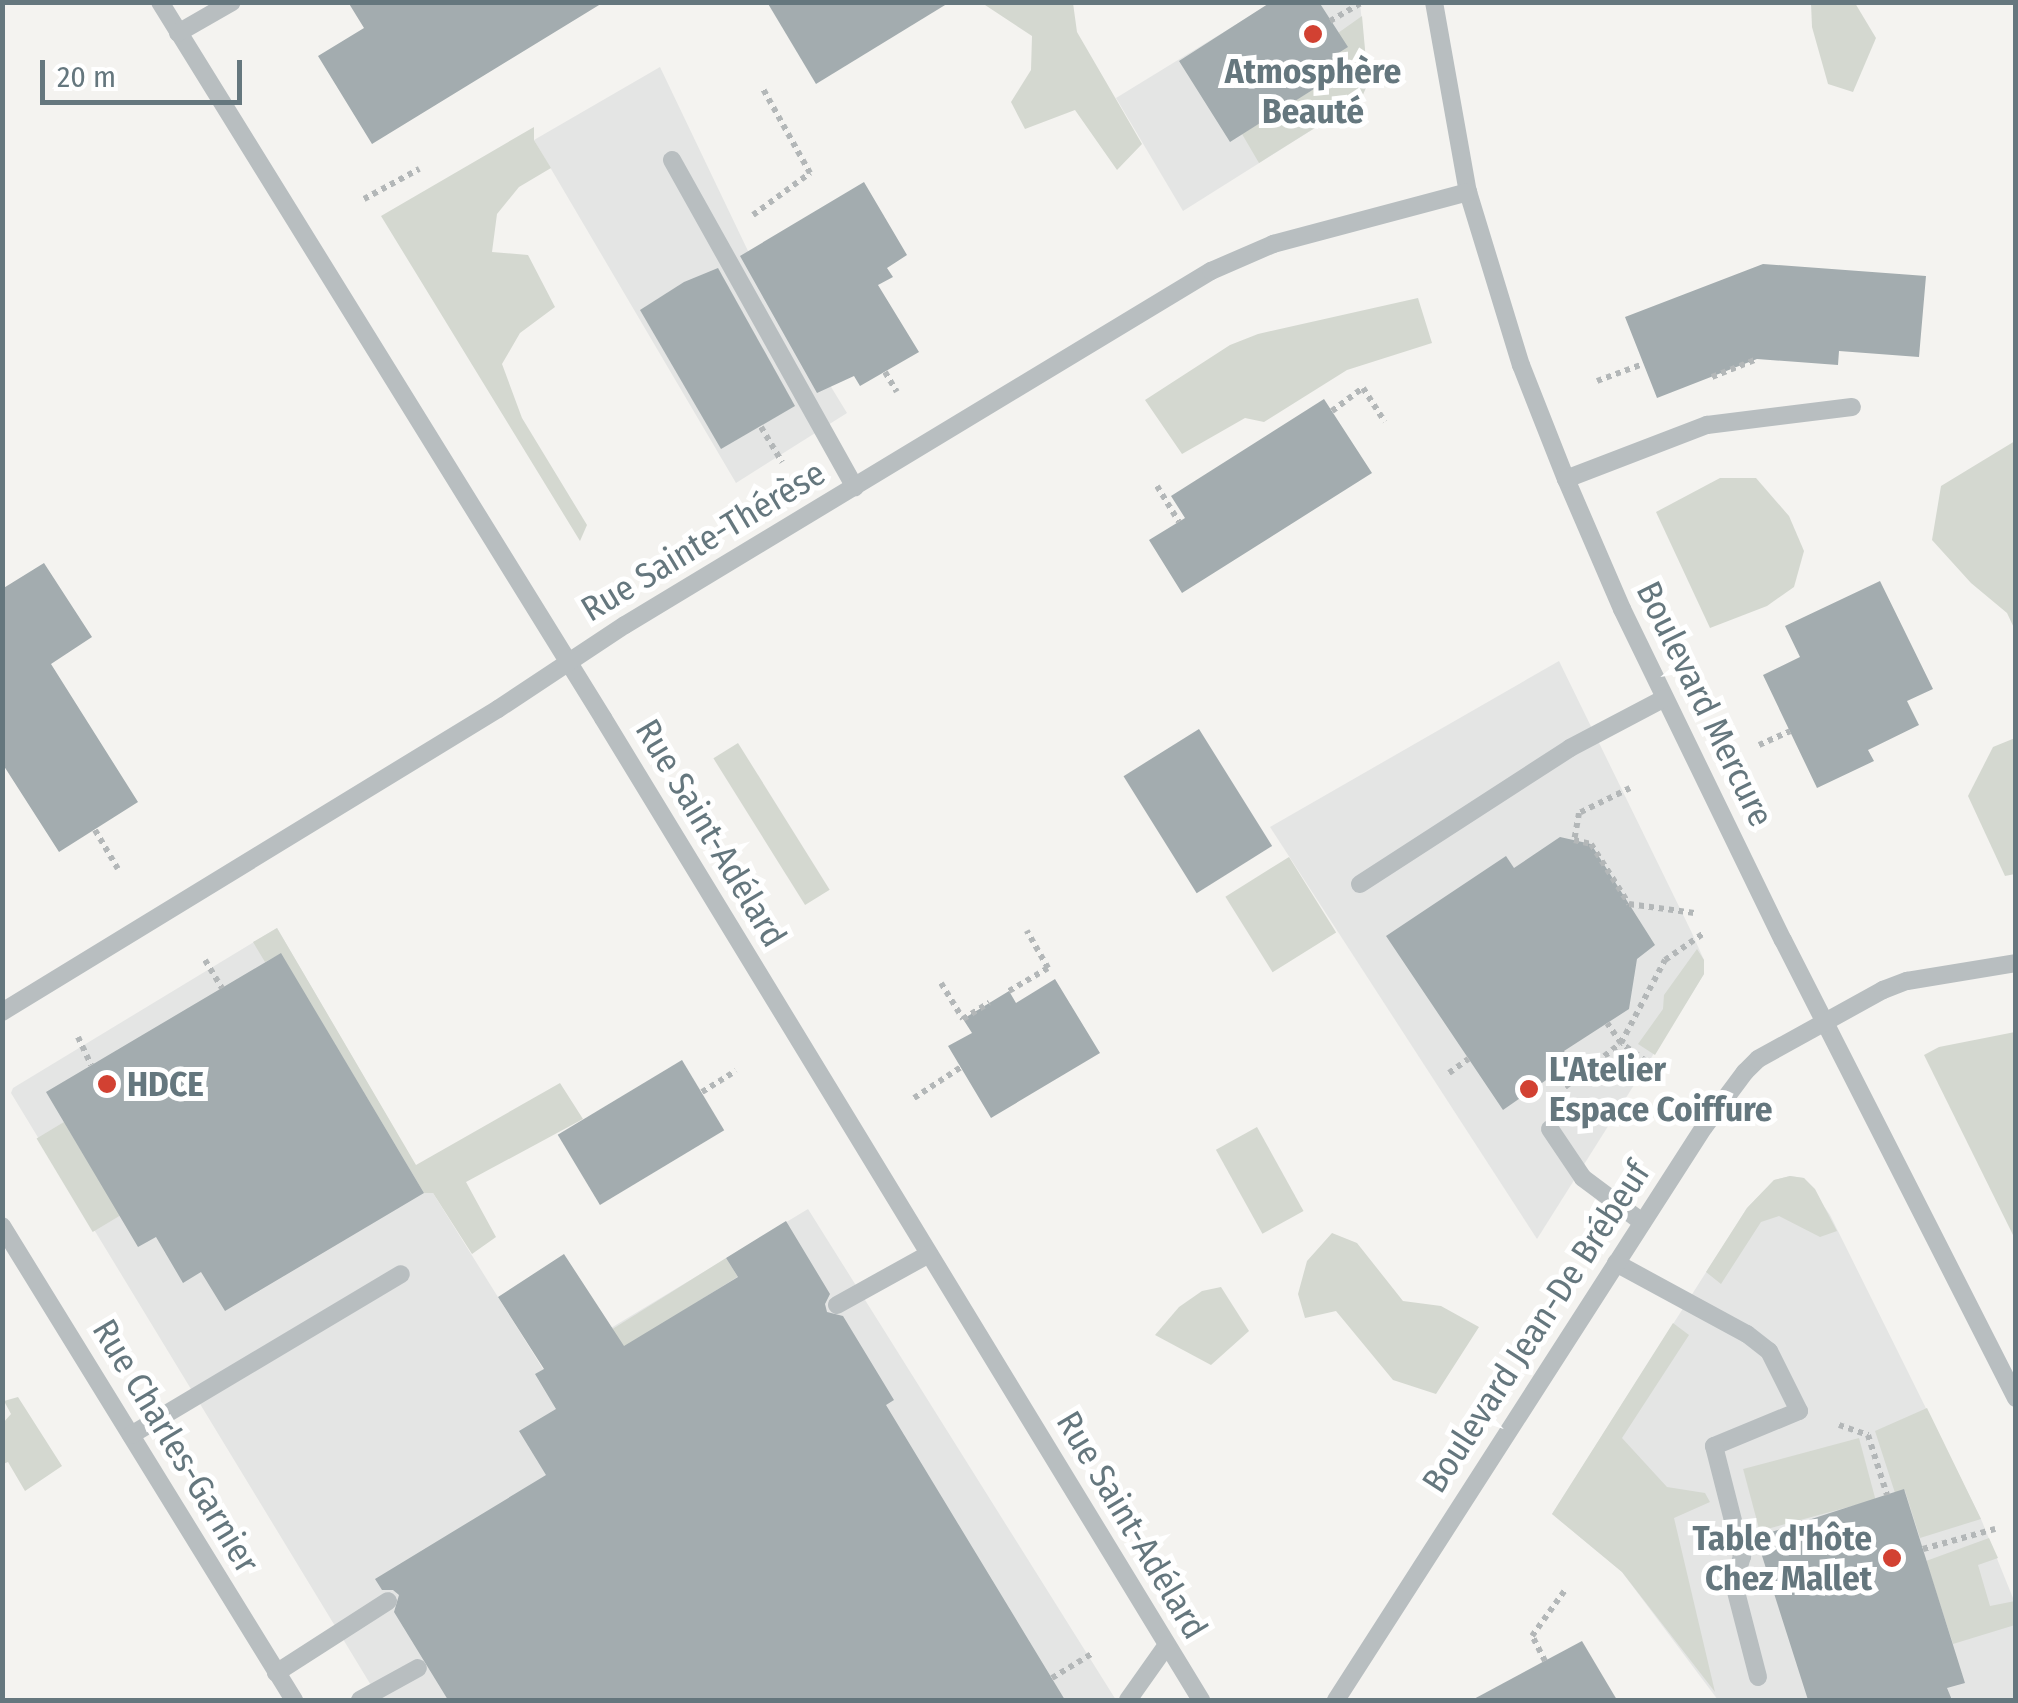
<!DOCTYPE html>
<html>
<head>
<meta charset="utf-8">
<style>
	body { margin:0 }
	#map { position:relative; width:2018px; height:1703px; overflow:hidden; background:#f4f3f0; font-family:"Fira Sans Condensed",sans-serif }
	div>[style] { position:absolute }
	.built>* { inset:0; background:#e4e5e4 }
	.green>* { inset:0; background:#d4d8d0; transform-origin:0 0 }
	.building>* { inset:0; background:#a3acaf; transform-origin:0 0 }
	.path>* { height:6px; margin-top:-3px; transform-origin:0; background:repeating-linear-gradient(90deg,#b3b7b8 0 5px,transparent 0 10px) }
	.minor>* { height:18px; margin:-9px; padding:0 9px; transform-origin:9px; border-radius:9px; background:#b8bec0 }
	.dots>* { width:28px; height:28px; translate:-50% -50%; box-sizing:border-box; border:5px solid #fff; border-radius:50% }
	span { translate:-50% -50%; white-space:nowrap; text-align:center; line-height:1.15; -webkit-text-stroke:10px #fff; paint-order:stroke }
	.poi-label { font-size:35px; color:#65777e; font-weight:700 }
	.left { translate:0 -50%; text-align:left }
	.right { translate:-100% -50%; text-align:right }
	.street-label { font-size:35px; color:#65777e }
	.frame { position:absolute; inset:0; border:5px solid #65777e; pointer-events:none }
	.scale { position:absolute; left:40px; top:60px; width:202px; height:45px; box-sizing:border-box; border:5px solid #65777e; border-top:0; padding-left:12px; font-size:30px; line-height:35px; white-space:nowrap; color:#65777e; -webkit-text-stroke:8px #fff; paint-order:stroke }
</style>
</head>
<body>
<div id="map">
	<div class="built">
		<div style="clip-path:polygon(1271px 3px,1360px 3px,1368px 83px,1361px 99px,1183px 211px,1116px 98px)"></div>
		<div style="clip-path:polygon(660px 67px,748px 251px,847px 413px,736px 483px,534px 140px)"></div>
		<div style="clip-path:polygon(1559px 661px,1691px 931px,1704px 960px,1704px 974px,1537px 1239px,1270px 827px)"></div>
		<div style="clip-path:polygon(277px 928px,416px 1166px,543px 1369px,808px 1209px,1116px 1700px,380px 1700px,11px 1093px,13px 1088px)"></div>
		<div style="clip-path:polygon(1790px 1176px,1804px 1178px,1830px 1215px,1981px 1519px,2015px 1603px,2015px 1700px,1718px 1700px,1622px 1572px,1552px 1514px,1747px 1208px,1774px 1180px)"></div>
	</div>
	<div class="green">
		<div style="clip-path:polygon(982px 3px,1073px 3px,1077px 32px,1142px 144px,1117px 170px,1075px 110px,1025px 129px,1011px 102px,1031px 70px,1032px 36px)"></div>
		<div style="clip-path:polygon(1811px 3px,1855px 3px,1876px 38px,1853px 92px,1828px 84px,1812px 27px)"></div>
		<div style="clip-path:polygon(1362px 16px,1368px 83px,1361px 99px,1259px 163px,1242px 134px,1341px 72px,1332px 57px,1338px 33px)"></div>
		<div style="clip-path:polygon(534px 127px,534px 140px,551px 168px,519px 187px,497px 214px,492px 252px,528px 255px,555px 307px,520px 333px,502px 364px,522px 418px,587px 525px,580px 541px,381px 216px)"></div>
		<div style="clip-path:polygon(1418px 298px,1432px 343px,1347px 370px,1264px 422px,1245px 418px,1182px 454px,1145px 400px,1230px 345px,1258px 334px)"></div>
		<div style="clip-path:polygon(2015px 441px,2015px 630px,2007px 613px,1971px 583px,1932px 540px,1941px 486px)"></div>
		<div style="clip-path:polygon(1720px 478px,1756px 478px,1789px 516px,1804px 551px,1794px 587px,1767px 606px,1710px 628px,1656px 512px)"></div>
		<div style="clip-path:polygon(2015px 738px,2015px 874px,2005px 876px,1968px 796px,1993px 747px)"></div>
		<div style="left:738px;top:743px;width:173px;height:29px;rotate:58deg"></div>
		<div style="left:1289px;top:857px;width:89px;height:75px;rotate:58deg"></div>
		<div style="clip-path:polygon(277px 928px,416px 1165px,560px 1083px,583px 1119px,466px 1182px,496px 1237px,472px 1254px,433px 1193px,424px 1193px,281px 954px,265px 962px,253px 942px)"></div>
		<div style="clip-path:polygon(1697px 949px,1704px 960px,1704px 974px,1655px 1055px,1638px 1044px,1663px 1009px,1664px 995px)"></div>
		<div style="clip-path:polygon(2015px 1032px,2016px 1032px,2015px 1239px,1924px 1055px,1939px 1047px)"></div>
		<div style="left:64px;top:1122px;width:109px;height:32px;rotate:59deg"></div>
		<div style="left:1257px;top:1127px;width:96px;height:47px;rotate:61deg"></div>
		<div style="clip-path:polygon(1790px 1176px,1804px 1178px,1815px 1189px,1837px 1231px,1820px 1237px,1779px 1216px,1761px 1222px,1721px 1284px,1706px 1272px,1747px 1208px,1774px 1180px)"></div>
		<div style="clip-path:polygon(1332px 1233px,1357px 1243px,1403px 1301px,1441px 1306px,1479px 1327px,1436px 1394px,1393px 1380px,1336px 1311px,1305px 1318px,1298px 1294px,1307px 1261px)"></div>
		<div style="left:726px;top:1258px;width:22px;height:180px;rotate:58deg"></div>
		<div style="clip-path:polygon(1221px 1287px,1249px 1331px,1211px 1365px,1155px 1335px,1179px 1307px,1202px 1291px)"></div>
		<div style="clip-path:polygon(1673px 1323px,1689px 1335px,1622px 1438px,1667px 1487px,1705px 1493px,1710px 1502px,1674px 1518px,1715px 1692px,1622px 1572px,1552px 1514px)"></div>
		<div style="clip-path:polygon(18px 1397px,62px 1466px,25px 1491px,8px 1462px,3px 1464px,3px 1423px,11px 1414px,4px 1401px)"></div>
		<div style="clip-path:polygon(1927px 1408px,1981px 1519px,1920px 1538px,1905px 1491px,1895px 1493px,1875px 1431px)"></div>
		<div style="left:1859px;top:1438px;width:64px;height:120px;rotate:75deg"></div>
		<div style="clip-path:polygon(1989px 1538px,1998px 1558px,1978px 1565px,1990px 1606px,2015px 1601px,2015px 1625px,1953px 1644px,1926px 1561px)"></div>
	</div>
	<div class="building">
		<div style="clip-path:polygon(348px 2px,604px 2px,372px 144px,318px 56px,364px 28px)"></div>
		<div style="clip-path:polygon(767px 2px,950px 2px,816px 84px)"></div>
		<div style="clip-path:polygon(1271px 2px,1319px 2px,1348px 47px,1332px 57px,1341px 72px,1230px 142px,1179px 61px)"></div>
		<div style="clip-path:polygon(864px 182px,907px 255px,887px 268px,893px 277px,878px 285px,919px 352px,860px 386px,854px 376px,817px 393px,740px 256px)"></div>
		<div style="clip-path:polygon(1763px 264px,1926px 276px,1919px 357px,1839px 351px,1838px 365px,1757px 359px,1657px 398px,1625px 317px)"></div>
		<div style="clip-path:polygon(718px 268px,795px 406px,721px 449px,640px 310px,684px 282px)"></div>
		<div style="clip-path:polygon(1324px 399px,1372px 473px,1182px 593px,1149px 540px,1185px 518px,1171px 496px)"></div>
		<div style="clip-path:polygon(44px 563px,92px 637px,51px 664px,138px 802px,59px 852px,2px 763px,2px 589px)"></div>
		<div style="clip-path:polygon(1880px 581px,1933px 689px,1907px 701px,1919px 725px,1868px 750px,1874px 761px,1817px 788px,1763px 675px,1800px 657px,1785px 626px)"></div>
		<div style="left:1199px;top:729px;width:138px;height:89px;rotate:58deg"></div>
		<div style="clip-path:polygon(1560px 837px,1591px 844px,1655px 945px,1637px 959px,1629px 1009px,1564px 1051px,1572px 1062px,1503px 1110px,1386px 936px,1506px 856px,1514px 868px)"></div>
		<div style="clip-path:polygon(281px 953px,424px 1193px,225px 1311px,201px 1272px,183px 1283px,156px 1237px,138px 1247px,46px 1092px)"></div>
		<div style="clip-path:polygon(1055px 979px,1100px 1053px,991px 1118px,948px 1046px,972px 1033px,963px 1019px,1009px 991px,1016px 1003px)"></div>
		<div style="left:682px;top:1060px;width:82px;height:145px;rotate:59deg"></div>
		<div style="clip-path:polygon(786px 1221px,830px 1294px,825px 1304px,827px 1312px,843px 1316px,894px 1400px,886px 1405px,1065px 1700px,448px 1700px,394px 1612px,399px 1595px,393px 1590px,382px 1590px,375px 1579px,546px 1475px,519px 1431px,556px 1409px,535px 1374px,544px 1369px,498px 1297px,564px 1254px,624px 1346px,738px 1277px,726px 1258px)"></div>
		<div style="clip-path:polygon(1904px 1489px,1965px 1683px,1947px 1688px,1952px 1700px,1808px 1700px,1756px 1537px)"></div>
		<div style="clip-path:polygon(1582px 1641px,1617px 1700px,1472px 1700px)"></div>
	</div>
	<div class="path">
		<div style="left:1330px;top:21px;width:38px;rotate:-30deg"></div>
		<div style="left:364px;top:199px;width:63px;rotate:-28.6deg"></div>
		<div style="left:753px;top:215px;width:71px;rotate:-36.4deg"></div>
		<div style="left:810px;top:173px;width:98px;rotate:-119.2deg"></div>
		<div style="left:885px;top:372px;width:23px;rotate:59deg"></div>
		<div style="left:1712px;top:377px;width:48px;rotate:-21.8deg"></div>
		<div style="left:1597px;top:381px;width:49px;rotate:-20.3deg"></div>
		<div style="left:1332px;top:411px;width:39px;rotate:-37deg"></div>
		<div style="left:1363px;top:388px;width:40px;rotate:57.1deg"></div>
		<div style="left:761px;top:427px;width:41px;rotate:59deg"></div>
		<div style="left:1157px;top:486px;width:42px;rotate:58.6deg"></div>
		<div style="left:1759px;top:745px;width:34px;rotate:-24deg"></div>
		<div style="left:1630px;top:788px;width:57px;rotate:153.9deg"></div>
		<div style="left:1579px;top:813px;width:27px;rotate:100deg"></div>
		<div style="left:1574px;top:840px;width:17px;rotate:13deg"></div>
		<div style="left:1591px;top:844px;width:71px;rotate:57.7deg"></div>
		<div style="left:1629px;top:904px;width:66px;rotate:7.9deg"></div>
		<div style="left:95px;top:830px;width:45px;rotate:59.5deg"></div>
		<div style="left:205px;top:960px;width:33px;rotate:59deg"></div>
		<div style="left:941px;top:983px;width:42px;rotate:58.6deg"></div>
		<div style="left:963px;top:1019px;width:31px;rotate:-32deg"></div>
		<div style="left:1009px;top:991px;width:45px;rotate:-30.5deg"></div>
		<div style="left:1048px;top:968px;width:43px;rotate:-119.6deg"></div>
		<div style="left:78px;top:1037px;width:31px;rotate:65deg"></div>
		<div style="left:1654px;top:1067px;width:41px;rotate:-144deg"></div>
		<div style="left:1621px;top:1043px;width:94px;rotate:-62.1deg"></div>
		<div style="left:1665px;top:960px;width:47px;rotate:-34.7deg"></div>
		<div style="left:1449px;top:1073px;width:24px;rotate:-36deg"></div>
		<div style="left:1565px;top:1087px;width:71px;rotate:-38.2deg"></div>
		<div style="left:1621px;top:1043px;width:24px;rotate:-125deg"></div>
		<div style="left:702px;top:1092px;width:40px;rotate:-32deg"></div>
		<div style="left:914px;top:1098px;width:56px;rotate:-33.4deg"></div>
		<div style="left:1839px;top:1425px;width:31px;rotate:19deg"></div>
		<div style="left:1868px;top:1435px;width:63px;rotate:72.4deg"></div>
		<div style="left:1923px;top:1549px;width:75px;rotate:-15.5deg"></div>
		<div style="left:1545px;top:1661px;width:28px;rotate:-117deg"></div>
		<div style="left:1532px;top:1636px;width:57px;rotate:-54.3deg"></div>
		<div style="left:1052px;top:1678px;width:48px;rotate:-31.4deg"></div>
	</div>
	<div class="minor">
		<div style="left:160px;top:2px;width:842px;rotate:58.25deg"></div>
		<div style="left:603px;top:718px;width:1150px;rotate:58.66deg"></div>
		<div style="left:1434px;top:2px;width:193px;rotate:79.9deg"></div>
		<div style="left:1468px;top:192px;width:181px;rotate:73deg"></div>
		<div style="left:1521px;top:365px;width:123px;rotate:68.5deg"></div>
		<div style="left:1566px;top:479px;width:142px;rotate:66.7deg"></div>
		<div style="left:1622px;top:609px;width:368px;rotate:64.1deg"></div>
		<div style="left:1783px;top:940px;width:514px;rotate:63.04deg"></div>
		<div style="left:178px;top:33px;width:62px;rotate:-29.9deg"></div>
		<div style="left:672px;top:160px;width:375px;rotate:60.8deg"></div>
		<div style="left:1566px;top:479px;width:151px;rotate:-21deg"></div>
		<div style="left:1707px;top:425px;width:146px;rotate:-7.1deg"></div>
		<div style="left:1360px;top:884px;width:250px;rotate:-32.9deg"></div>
		<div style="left:1570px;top:748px;width:107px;rotate:-27.8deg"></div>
		<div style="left:2px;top:1012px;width:581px;rotate:-31.42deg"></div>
		<div style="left:498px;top:709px;width:152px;rotate:-33.5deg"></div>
		<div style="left:625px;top:625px;width:685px;rotate:-31.14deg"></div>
		<div style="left:1211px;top:271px;width:68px;rotate:-23.5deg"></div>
		<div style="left:1273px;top:244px;width:202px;rotate:-14.9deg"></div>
		<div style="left:1550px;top:1129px;width:59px;rotate:56deg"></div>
		<div style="left:1583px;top:1178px;width:74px;rotate:36.7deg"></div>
		<div style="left:2px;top:1226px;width:557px;rotate:58.37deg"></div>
		<div style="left:1616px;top:1263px;width:149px;rotate:28.5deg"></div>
		<div style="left:1747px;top:1334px;width:28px;rotate:38deg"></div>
		<div style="left:1769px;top:1351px;width:67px;rotate:63.4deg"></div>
		<div style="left:1799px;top:1411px;width:92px;rotate:157.6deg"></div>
		<div style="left:1714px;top:1446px;width:114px;rotate:75.7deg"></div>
		<div style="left:1742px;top:1556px;width:29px;rotate:106deg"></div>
		<div style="left:1734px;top:1584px;width:96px;rotate:75.5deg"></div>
		<div style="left:837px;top:1305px;width:105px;rotate:-29deg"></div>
		<div style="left:131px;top:1435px;width:314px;rotate:-30.8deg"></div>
		<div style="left:276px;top:1673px;width:133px;rotate:-32.7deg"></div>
		<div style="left:360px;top:1700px;width:66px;rotate:-28.9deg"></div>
		<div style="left:1128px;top:1700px;width:67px;rotate:-54.7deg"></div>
		<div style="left:1336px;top:1700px;width:681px;rotate:-57.29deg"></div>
		<div style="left:1704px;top:1127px;width:69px;rotate:-53.3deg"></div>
		<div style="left:1745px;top:1072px;width:18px;rotate:-45deg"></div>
		<div style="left:1758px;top:1059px;width:143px;rotate:-28.9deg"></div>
		<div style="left:1883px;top:990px;width:26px;rotate:-21deg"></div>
		<div style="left:1907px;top:981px;width:110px;rotate:-9.4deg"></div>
	</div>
	<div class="dots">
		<div style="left:1313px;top:34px;background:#d24132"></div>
		<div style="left:107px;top:1084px;background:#d24132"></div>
		<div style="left:1529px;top:1089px;background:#d24132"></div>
		<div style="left:1892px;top:1558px;background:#d24132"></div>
	</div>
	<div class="poi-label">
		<span style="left:1313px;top:91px">Atmosphère<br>Beauté</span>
		<span class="left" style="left:1549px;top:1089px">L'Atelier<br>Espace Coiffure</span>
		<span class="left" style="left:127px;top:1084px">HDCE</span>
		<span class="right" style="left:1872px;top:1558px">Table d'hôte<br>Chez Mallet</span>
	</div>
	<div class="street-label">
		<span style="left:703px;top:541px;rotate:-31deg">Rue Sainte-Thérèse</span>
		<span style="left:1705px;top:704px;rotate:64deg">Boulevard Mercure</span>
		<span style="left:711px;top:833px;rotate:59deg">Rue Saint-Adélard</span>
		<span style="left:1536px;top:1327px;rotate:-57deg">Boulevard Jean-De Brébeuf</span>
		<span style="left:176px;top:1446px;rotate:59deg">Rue Charles-Garnier</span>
		<span style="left:1132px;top:1525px;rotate:59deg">Rue Saint-Adélard</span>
	</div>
	<div class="frame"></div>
	<div class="scale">20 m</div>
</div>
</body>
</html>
